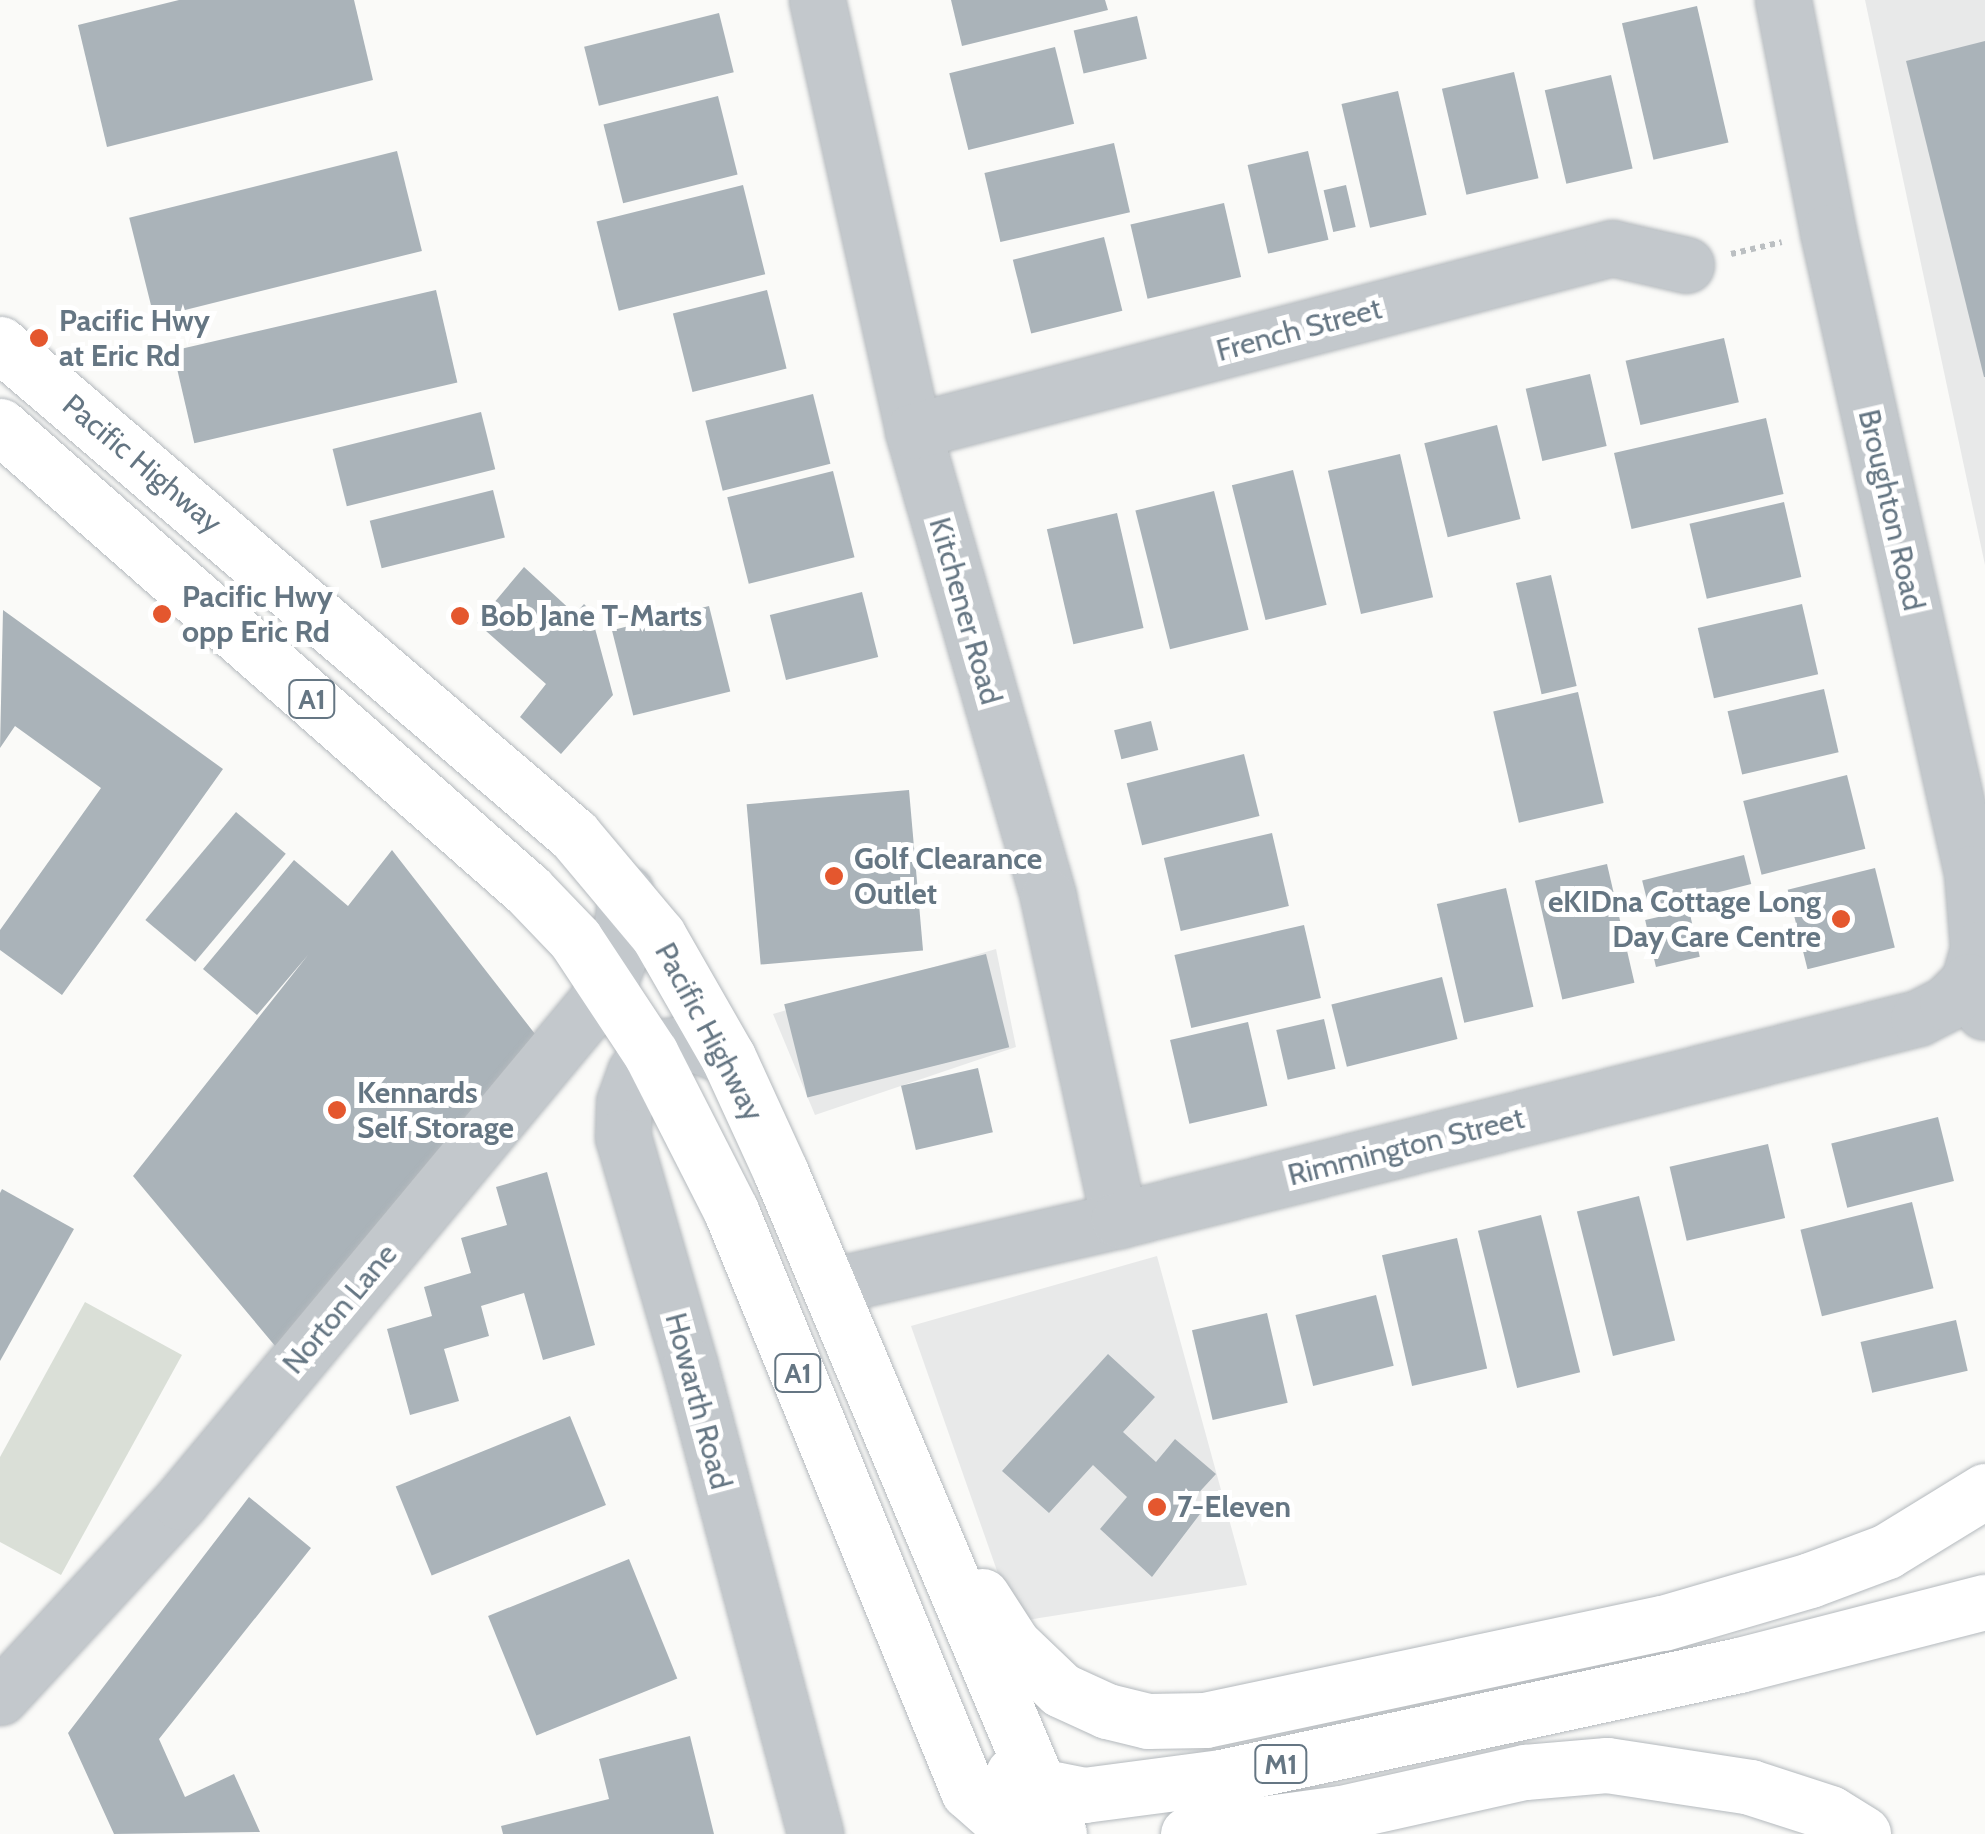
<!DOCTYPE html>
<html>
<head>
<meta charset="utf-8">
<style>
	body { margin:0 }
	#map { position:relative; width:1985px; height:1834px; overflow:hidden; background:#fafaf8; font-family:Cabin,sans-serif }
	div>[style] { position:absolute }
	.built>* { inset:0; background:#e8e9e9 }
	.green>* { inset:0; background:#dadfd7 }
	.building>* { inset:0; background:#aab3b9; transform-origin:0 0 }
	.path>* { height:6px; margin-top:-3px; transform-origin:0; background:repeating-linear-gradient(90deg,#bbbfc2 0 5px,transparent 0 10px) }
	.roads { filter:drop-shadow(0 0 2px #b4b9bd) drop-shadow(0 0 2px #b4b9bd) }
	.minor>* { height:55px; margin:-27.5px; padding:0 27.5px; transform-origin:27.5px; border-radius:27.5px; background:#c3c8cc }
	.highway>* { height:55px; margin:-27.5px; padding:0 27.5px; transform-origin:27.5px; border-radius:27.5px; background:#fff }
	.dots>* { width:28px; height:28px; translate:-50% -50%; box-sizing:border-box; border:5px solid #fff; border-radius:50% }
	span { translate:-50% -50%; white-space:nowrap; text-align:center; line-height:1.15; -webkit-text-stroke:10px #fff; paint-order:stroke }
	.shield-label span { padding:2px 8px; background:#fff; border:2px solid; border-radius:8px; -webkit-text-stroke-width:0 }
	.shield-label { font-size:28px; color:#657683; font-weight:700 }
	.poi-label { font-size:30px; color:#657683; font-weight:700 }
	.left { translate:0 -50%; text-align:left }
	.right { translate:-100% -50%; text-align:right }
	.street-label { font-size:30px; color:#657683 }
</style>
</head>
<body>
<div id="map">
	<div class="built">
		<div style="clip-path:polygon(1865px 0,1985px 0,1985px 565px)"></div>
		<div style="clip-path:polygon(996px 949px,1016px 1047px,815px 1115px,773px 1014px)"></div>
		<div style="clip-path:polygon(1157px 1256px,1247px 1585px,1015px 1622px,911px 1326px)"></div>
	</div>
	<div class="green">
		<div style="clip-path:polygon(85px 1302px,182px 1355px,61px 1575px,0 1542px,0 1457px)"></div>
	</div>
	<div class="building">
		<div style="clip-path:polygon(179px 0,354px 0,373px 80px,107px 147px,78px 25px)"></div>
		<div style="clip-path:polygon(951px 0,1105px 0,1108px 10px,962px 46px)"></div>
		<div style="left:1697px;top:6px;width:140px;height:77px;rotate:77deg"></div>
		<div style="left:719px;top:13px;width:61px;height:139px;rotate:76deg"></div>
		<div style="left:1137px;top:16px;width:44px;height:65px;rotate:77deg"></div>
		<div style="clip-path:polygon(1985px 41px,1985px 377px,1984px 377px,1906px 61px)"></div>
		<div style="left:1055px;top:47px;width:79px;height:109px;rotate:76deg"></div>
		<div style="left:1514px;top:72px;width:109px;height:74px;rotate:77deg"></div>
		<div style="left:1611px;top:75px;width:96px;height:68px;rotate:77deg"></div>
		<div style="left:1398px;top:91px;width:127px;height:58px;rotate:77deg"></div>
		<div style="left:718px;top:96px;width:81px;height:118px;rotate:76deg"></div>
		<div style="left:1114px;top:143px;width:71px;height:133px;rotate:77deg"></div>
		<div style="left:397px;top:151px;width:103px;height:276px;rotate:76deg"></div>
		<div style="left:1308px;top:151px;width:91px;height:62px;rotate:77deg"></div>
		<div style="left:743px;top:185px;width:92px;height:151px;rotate:76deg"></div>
		<div style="left:1346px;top:185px;width:43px;height:23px;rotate:77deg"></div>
		<div style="left:1224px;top:203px;width:76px;height:96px;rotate:77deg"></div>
		<div style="left:1104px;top:237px;width:76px;height:94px;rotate:76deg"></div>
		<div style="left:436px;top:290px;width:95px;height:270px;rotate:77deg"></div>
		<div style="left:767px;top:290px;width:81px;height:97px;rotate:76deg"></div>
		<div style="left:1724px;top:338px;width:66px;height:101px;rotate:77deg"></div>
		<div style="left:1590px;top:374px;width:74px;height:66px;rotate:77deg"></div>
		<div style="left:813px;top:394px;width:72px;height:111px;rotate:76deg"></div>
		<div style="left:481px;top:412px;width:59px;height:153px;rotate:76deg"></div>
		<div style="left:1766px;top:418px;width:78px;height:156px;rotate:77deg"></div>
		<div style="left:1497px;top:425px;width:97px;height:75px;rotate:76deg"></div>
		<div style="left:1400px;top:454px;width:147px;height:74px;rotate:77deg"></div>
		<div style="left:1293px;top:470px;width:139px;height:63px;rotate:76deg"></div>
		<div style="left:833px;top:471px;width:89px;height:109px;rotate:76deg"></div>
		<div style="left:493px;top:490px;width:49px;height:127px;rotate:76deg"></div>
		<div style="left:1214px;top:491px;width:143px;height:81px;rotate:76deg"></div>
		<div style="left:1784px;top:502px;width:77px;height:97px;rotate:77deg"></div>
		<div style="left:1117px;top:513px;width:118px;height:72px;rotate:77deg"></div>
		<div style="clip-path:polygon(524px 567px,575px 614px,584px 604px,590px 610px,613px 695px,561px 754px,520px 717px,546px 684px,477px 623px)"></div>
		<div style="left:1551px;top:575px;width:114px;height:36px;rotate:77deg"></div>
		<div style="left:862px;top:592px;width:67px;height:95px;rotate:76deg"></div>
		<div style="left:1802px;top:604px;width:72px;height:107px;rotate:77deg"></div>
		<div style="left:709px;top:606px;width:88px;height:100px;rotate:76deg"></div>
		<div style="clip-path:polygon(3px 610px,223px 769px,62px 995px,0 950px,0 930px,101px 788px,15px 726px,0 748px)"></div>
		<div style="left:1824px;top:689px;width:65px;height:99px;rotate:77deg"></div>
		<div style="left:1578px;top:692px;width:114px;height:87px;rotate:77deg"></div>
		<div style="left:1151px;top:721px;width:30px;height:38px;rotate:76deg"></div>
		<div style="left:1244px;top:754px;width:64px;height:121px;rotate:76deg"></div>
		<div style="left:1847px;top:775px;width:76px;height:107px;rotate:76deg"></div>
		<div style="left:909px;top:790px;width:161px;height:163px;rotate:85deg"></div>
		<div style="left:236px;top:812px;width:65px;height:141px;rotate:40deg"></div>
		<div style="left:1272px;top:833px;width:75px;height:111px;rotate:77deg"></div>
		<div style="clip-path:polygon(392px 850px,542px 1043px,286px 1359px,133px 1176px,308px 955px,257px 1015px,203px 969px,294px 860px,348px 906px)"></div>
		<div style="left:1744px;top:855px;width:30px;height:105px;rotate:76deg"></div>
		<div style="left:1607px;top:864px;width:122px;height:74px;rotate:77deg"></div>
		<div style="left:1875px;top:868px;width:82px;height:90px;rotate:76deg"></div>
		<div style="left:1506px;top:888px;width:122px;height:71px;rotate:77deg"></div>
		<div style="left:1689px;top:910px;width:48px;height:45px;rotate:77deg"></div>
		<div style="left:1304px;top:925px;width:75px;height:133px;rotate:77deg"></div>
		<div style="left:986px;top:954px;width:96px;height:208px;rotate:76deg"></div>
		<div style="left:1442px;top:977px;width:64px;height:114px;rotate:76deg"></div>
		<div style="left:1324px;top:1019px;width:51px;height:49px;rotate:77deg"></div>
		<div style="left:1248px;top:1022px;width:86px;height:80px;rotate:77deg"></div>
		<div style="left:978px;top:1068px;width:66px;height:79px;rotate:77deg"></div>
		<div style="left:1938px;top:1117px;width:66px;height:110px;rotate:76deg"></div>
		<div style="left:1768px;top:1144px;width:76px;height:101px;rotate:77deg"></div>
		<div style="clip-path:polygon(547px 1172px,595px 1345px,543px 1360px,524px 1293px,481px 1306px,489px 1336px,444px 1349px,459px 1401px,410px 1415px,387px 1329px,432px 1316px,424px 1287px,471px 1273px,461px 1238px,507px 1225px,496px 1187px)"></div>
		<div style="clip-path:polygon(2px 1189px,74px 1229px,0 1361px,0 1193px)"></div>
		<div style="left:1639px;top:1196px;width:149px;height:64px;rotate:76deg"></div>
		<div style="left:1912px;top:1202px;width:89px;height:115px;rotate:76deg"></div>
		<div style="left:1541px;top:1215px;width:162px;height:65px;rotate:76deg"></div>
		<div style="left:1457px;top:1238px;width:134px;height:77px;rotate:77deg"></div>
		<div style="left:1376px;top:1295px;width:73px;height:83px;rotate:76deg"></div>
		<div style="left:1267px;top:1313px;width:92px;height:77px;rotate:77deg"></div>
		<div style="left:1956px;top:1320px;width:52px;height:98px;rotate:77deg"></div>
		<div style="clip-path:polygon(1108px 1354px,1155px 1397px,1123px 1432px,1156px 1462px,1175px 1439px,1216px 1474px,1192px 1500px,1200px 1514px,1152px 1577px,1100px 1529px,1127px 1497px,1093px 1465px,1049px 1513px,1002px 1471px)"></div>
		<div style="left:570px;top:1416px;width:96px;height:188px;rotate:68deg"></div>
		<div style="clip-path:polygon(249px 1497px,311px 1548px,159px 1739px,185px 1797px,234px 1774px,260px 1832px,114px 1834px,68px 1733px)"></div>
		<div style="left:629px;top:1559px;width:129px;height:152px;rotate:68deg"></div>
		<div style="clip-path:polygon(690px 1736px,714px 1834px,503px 1834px,501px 1826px,609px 1799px,599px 1759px)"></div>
	</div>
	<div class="path">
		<div style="left:1731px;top:254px;width:52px;rotate:-13.2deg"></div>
	</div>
	<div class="roads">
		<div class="minor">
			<div style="left:817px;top:0;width:442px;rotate:77.4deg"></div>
			<div style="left:913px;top:431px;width:485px;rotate:73.8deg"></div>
			<div style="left:1048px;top:897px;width:331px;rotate:77.6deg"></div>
			<div style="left:1783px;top:0;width:236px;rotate:79deg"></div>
			<div style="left:1828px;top:232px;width:657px;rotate:77.34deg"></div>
			<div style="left:1972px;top:873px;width:76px;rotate:85.5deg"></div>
			<div style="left:1978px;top:949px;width:33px;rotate:106deg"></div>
			<div style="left:1969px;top:981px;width:34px;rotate:64deg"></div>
			<div style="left:913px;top:431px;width:723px;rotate:-14.67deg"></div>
			<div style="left:1612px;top:248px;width:76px;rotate:12.9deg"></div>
			<div style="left:728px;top:1057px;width:40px;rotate:-159deg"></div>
			<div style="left:691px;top:1043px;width:23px;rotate:173deg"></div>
			<div style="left:668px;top:1046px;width:19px;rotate:155deg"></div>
			<div style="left:651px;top:1054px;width:24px;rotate:132deg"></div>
			<div style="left:635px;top:1072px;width:32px;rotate:110deg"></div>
			<div style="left:624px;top:1102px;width:35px;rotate:92deg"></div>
			<div style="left:623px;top:1137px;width:239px;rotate:73.7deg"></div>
			<div style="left:690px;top:1366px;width:484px;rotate:75deg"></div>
			<div style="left:831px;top:1286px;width:295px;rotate:-12.9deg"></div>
			<div style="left:1119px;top:1220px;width:824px;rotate:-14.19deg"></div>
			<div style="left:1918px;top:1018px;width:33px;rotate:-27deg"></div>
			<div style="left:1947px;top:1003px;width:31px;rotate:-45deg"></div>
			<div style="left:0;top:1697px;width:265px;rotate:-47.3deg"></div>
			<div style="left:180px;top:1502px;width:670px;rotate:-50.27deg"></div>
			<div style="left:608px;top:987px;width:27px;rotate:-70deg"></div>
			<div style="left:617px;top:962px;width:70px;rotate:-82.6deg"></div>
		</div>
		<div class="highway">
			<div style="left:0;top:344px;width:755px;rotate:40.54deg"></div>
			<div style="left:574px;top:835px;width:131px;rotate:50deg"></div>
			<div style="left:658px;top:935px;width:141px;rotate:60.2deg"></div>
			<div style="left:728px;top:1057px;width:128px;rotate:65.4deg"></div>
			<div style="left:781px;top:1173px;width:717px;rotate:67.19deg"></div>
			<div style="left:0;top:426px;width:703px;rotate:41.31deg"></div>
			<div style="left:528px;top:890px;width:68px;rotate:46.2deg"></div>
			<div style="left:575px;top:939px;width:138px;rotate:56.5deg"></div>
			<div style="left:651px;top:1054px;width:176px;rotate:63deg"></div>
			<div style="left:731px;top:1211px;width:627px;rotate:67.77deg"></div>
			<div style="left:968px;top:1791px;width:45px;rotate:41.4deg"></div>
			<div style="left:1002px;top:1821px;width:32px;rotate:24deg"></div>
			<div style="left:982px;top:1596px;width:57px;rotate:57.1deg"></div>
			<div style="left:1013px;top:1644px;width:66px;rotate:43.8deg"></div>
			<div style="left:1061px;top:1690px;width:51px;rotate:24.5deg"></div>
			<div style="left:1107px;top:1711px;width:42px;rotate:13.7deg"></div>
			<div style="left:1148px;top:1721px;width:57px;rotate:-1deg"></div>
			<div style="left:1205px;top:1720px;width:468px;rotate:-12deg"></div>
			<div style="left:1663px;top:1623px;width:153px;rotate:-16.3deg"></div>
			<div style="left:1810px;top:1580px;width:82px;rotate:-20.6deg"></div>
			<div style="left:1887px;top:1551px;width:115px;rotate:-31.5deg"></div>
			<div style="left:1013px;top:1774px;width:29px;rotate:25deg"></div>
			<div style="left:1039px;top:1786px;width:46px;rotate:11.3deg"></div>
			<div style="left:1084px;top:1795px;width:138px;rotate:-7.5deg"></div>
			<div style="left:1221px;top:1777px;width:530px;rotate:-12.2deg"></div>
			<div style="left:1739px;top:1665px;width:254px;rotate:-14.4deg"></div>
			<div style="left:1188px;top:1834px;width:154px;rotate:-7.8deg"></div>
			<div style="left:1341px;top:1813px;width:189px;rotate:-12.6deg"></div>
			<div style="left:1525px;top:1772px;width:82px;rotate:-4.9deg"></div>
			<div style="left:1607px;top:1765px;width:145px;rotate:8.7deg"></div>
			<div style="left:1750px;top:1787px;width:84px;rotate:18deg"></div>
			<div style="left:1830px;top:1813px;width:39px;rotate:32deg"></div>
		</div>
	</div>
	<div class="dots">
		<div style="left:39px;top:338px;background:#e4572e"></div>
		<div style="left:162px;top:614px;background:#e4572e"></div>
		<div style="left:460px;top:616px;background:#e4572e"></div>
		<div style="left:834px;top:876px;background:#e4572e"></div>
		<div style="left:1841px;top:919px;background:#e4572e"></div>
		<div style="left:337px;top:1110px;background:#e4572e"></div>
		<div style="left:1157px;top:1507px;background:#e4572e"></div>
	</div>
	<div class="shield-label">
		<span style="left:312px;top:699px">A1</span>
		<span style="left:798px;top:1373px">A1</span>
		<span style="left:1281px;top:1764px">M1</span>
	</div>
	<div class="poi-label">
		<span class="left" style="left:59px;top:338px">Pacific Hwy<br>at Eric Rd</span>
		<span class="left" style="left:182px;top:614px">Pacific Hwy<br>opp Eric Rd</span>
		<span class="left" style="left:480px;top:616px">Bob Jane T-Marts</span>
		<span class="left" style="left:854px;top:876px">Golf Clearance<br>Outlet</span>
		<span class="right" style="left:1821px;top:919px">eKIDna Cottage Long<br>Day Care Centre</span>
		<span class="left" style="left:357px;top:1110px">Kennards<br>Self Storage</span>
		<span class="left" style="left:1177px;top:1507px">7-Eleven</span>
	</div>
	<div class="street-label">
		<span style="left:1299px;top:330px;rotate:-15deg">French Street</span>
		<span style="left:142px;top:464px;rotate:40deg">Pacific Highway</span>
		<span style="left:1891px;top:510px;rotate:77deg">Broughton Road</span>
		<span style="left:965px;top:611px;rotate:74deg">Kitchener Road</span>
		<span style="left:709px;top:1032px;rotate:62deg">Pacific Highway</span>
		<span style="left:1406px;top:1147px;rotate:-14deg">Rimmington Street</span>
		<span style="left:340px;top:1309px;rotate:-50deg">Norton Lane</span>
		<span style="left:698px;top:1401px;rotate:75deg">Howarth Road</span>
	</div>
</div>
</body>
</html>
